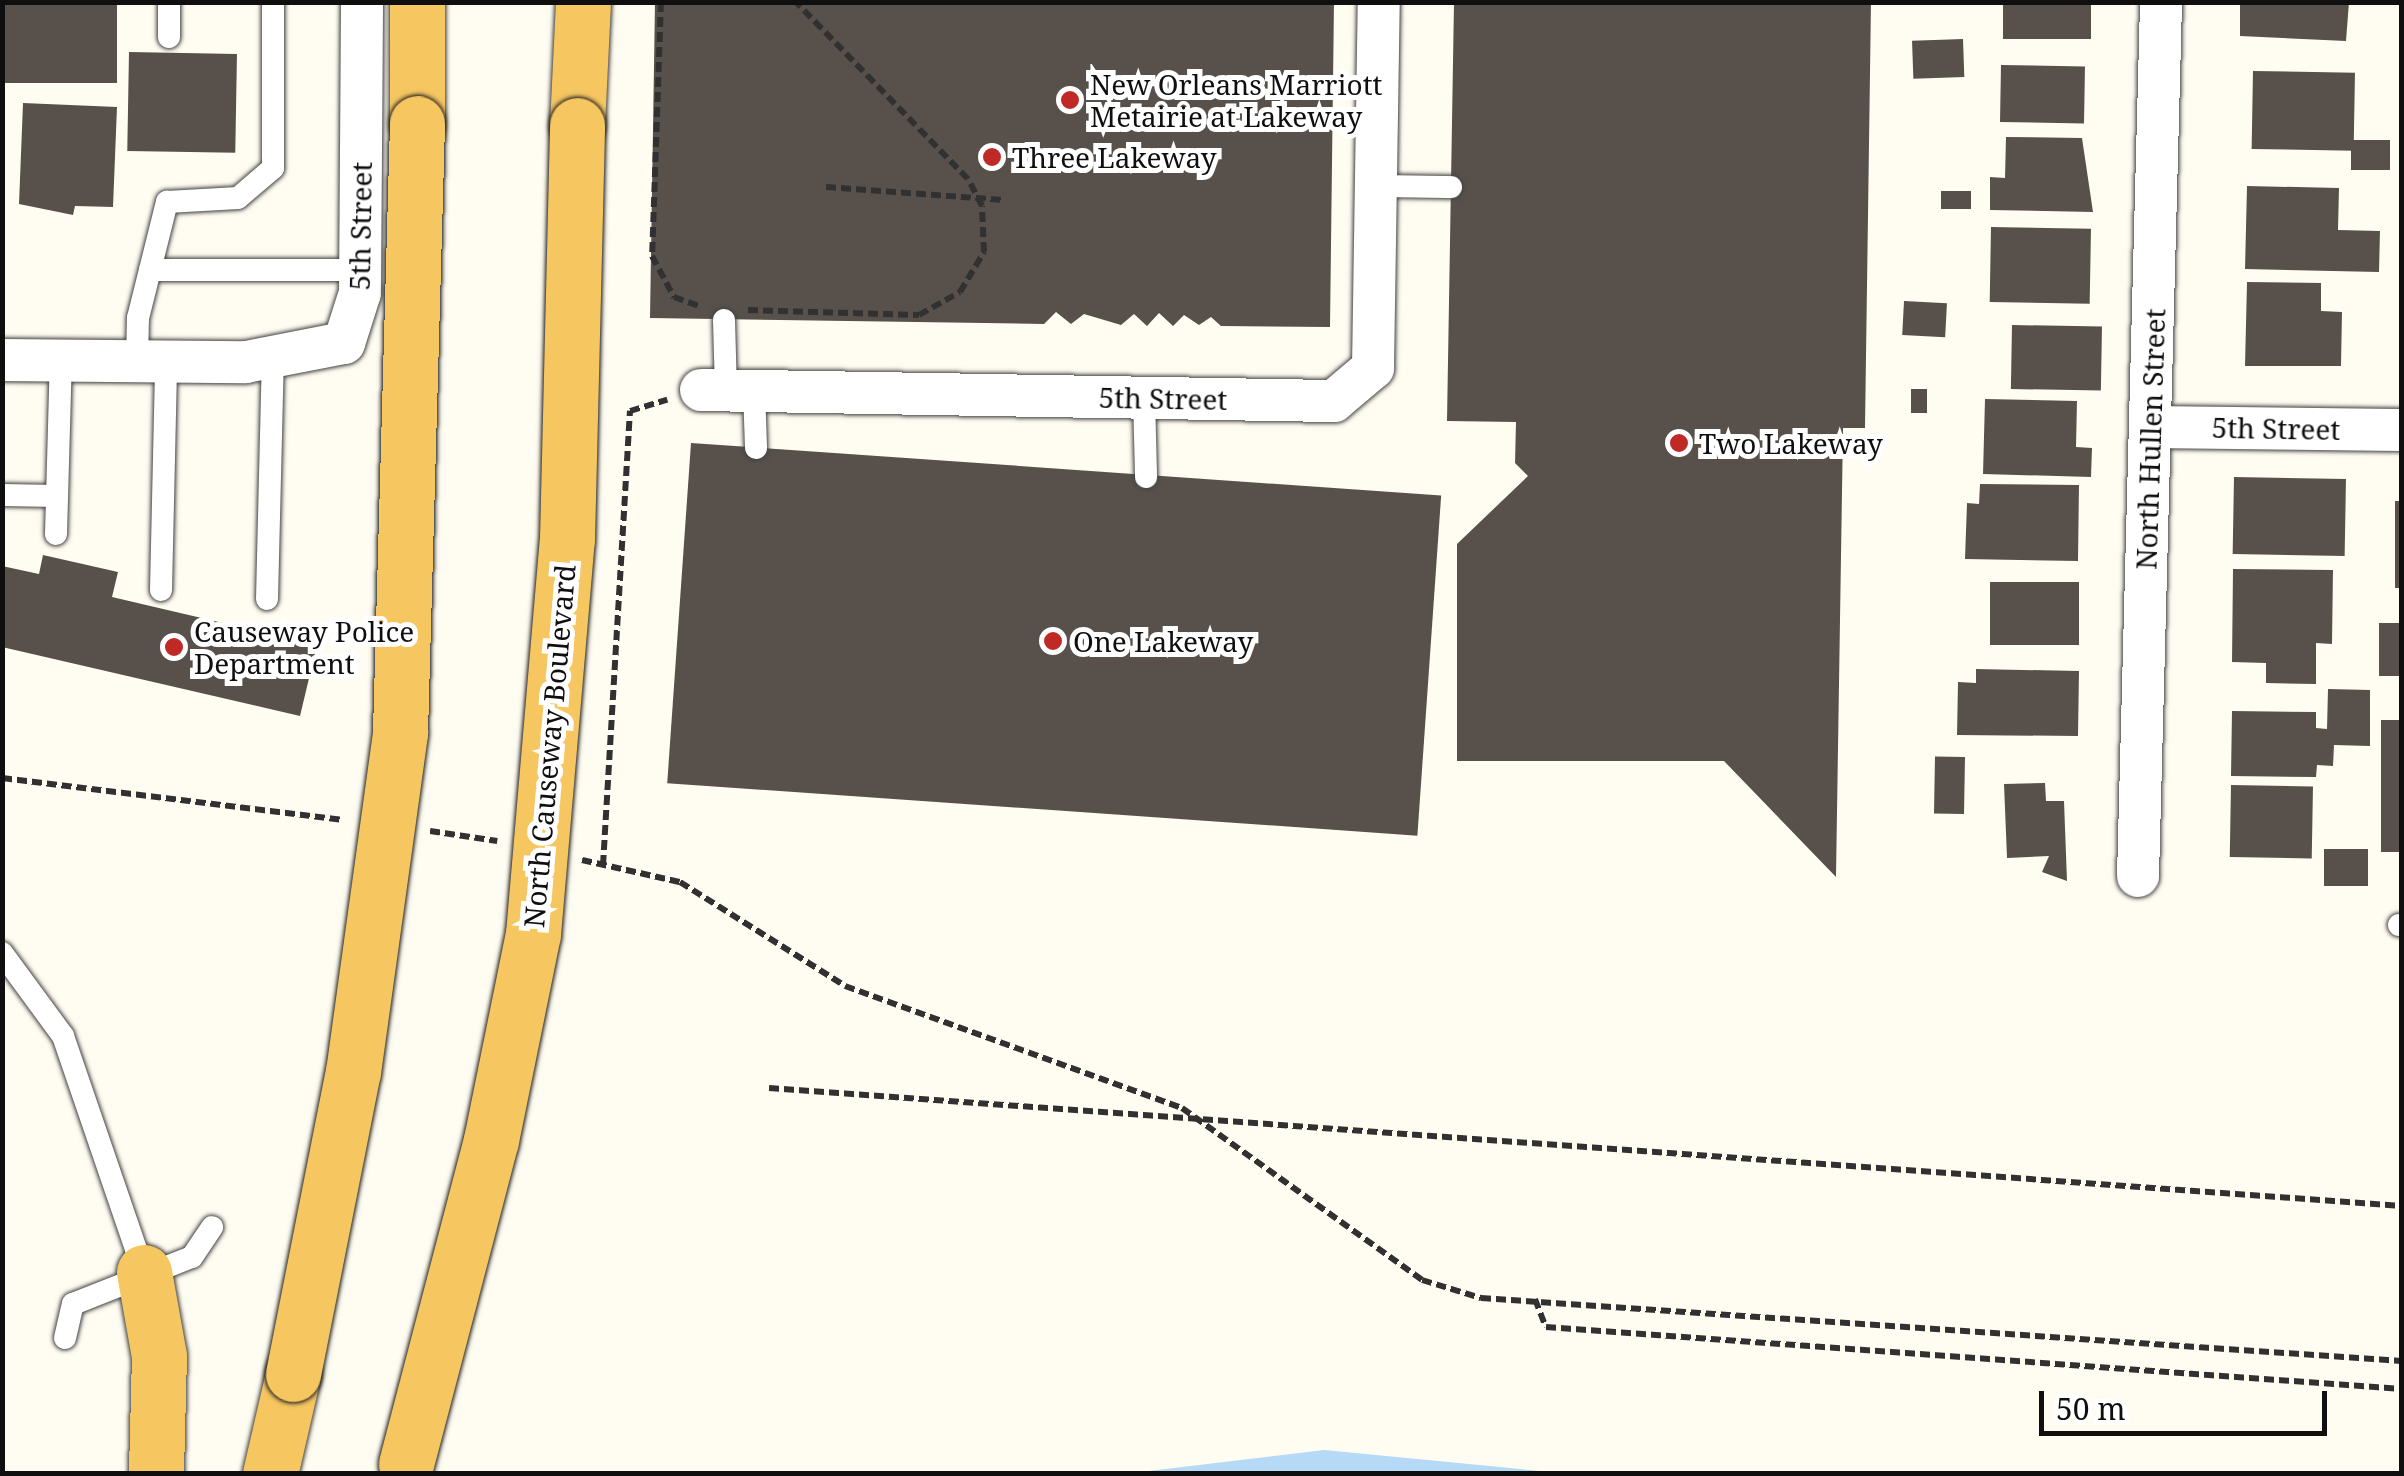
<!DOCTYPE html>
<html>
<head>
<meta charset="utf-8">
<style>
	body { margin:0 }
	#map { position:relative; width:2404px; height:1476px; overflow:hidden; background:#fffdf1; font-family:"Noto Serif",serif }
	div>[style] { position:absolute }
	.water>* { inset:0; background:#b6d9f6 }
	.building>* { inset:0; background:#58514b; transform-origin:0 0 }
	.path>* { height:6px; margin-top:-3px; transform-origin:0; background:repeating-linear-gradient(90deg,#313131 0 10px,transparent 0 15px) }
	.roads { filter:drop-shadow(0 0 2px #424242) drop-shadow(0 0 2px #424242) }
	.service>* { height:22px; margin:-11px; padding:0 11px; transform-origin:11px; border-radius:11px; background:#fff }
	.minor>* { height:42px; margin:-21px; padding:0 21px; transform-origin:21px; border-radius:21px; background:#fff }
	.trunk>* { height:55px; margin:-27.5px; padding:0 27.5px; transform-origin:27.5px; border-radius:27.5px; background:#f6c661 }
	.bridges { filter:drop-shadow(0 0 2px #202020) drop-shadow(0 0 2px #202020) }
	.trunk-bridge>* { height:55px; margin:-27.5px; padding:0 27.5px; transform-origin:27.5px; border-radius:27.5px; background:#f6c661 }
	.dots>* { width:28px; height:28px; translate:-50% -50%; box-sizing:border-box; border:5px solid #fff; border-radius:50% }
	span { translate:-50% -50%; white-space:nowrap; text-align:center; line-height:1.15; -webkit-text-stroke:10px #fff; paint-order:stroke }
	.poi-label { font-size:28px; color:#0f0f0f }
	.left { translate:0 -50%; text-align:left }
	.street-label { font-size:28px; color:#0f0f0f }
	.frame { position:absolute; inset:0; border:5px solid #0f0f0f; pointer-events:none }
	.scale { position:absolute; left:2039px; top:1391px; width:288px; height:45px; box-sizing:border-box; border:5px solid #0f0f0f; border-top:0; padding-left:12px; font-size:30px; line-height:35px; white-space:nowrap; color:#0f0f0f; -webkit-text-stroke:8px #fff; paint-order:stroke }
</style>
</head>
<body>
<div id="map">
	<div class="water">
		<div style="clip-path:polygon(1324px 1450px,1561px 1473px,1132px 1473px)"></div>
	</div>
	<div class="building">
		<div style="left:2px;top:2px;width:115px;height:81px"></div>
		<div style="clip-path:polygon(655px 2px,1334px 2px,1330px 327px,1221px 326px,1211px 317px,1199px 325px,1184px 315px,1173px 326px,1159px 313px,1147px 326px,1134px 314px,1121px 325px,1084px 314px,1071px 324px,1056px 312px,1044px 324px,650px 318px)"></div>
		<div style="clip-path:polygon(1454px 2px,1871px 2px,1865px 428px,1843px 428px,1836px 877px,1724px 761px,1457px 761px,1457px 544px,1528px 476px,1515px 463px,1516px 422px,1447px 421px)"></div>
		<div style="left:2003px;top:2px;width:88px;height:37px"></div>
		<div style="clip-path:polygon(2240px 2px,2349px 2px,2346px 41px,2240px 36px)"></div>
		<div style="left:1963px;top:39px;width:38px;height:51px;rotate:88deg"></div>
		<div style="left:129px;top:52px;width:108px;height:99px;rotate:1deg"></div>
		<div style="left:2001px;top:65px;width:84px;height:57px;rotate:1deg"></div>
		<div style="left:2253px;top:71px;width:102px;height:78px;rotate:1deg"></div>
		<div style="clip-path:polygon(23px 103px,117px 107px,113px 207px,75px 206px,73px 215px,19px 204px)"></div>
		<div style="clip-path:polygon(2006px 137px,2082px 138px,2093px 212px,1990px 210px,1990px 177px,2005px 178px)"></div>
		<div style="left:2351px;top:140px;width:39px;height:30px"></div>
		<div style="clip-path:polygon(2247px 186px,2339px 188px,2338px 230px,2380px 231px,2379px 272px,2245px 269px)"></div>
		<div style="left:1941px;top:191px;width:30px;height:18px"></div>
		<div style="left:1991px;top:227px;width:100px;height:75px;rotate:1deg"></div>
		<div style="clip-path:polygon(2247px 282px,2321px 283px,2321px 311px,2342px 312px,2341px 366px,2245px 366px)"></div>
		<div style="left:1904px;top:301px;width:43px;height:34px;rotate:3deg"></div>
		<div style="left:2012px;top:325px;width:90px;height:64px;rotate:1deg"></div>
		<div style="left:1911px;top:389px;width:16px;height:24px"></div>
		<div style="clip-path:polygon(1985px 399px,2077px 401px,2076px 447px,2092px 448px,2091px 477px,1983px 474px)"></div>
		<div style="left:691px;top:443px;width:752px;height:341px;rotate:4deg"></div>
		<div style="left:2234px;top:477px;width:112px;height:77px;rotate:1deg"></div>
		<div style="clip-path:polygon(1980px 484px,2079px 485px,2078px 561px,1965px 559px,1967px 503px,1979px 504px)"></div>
		<div style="left:2395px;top:501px;width:7px;height:87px"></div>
		<div style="clip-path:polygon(43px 555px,118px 572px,112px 597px,317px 645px,300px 716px,2px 647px,2px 566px,39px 574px)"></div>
		<div style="clip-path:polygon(2233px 569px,2333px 570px,2332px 644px,2316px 643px,2316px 684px,2266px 683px,2266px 663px,2232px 662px)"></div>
		<div style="left:1990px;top:582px;width:89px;height:63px"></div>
		<div style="left:2379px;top:623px;width:23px;height:53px"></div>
		<div style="clip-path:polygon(1976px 669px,2079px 671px,2078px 736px,1957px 735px,1958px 682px,1976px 683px)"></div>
		<div style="clip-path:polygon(2328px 689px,2370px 690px,2370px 746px,2334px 745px,2333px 766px,2317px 765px,2316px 777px,2231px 776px,2232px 711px,2316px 712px,2316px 728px,2327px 729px)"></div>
		<div style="left:2381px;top:720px;width:21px;height:132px"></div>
		<div style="left:1965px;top:757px;width:57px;height:30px;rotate:91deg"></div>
		<div style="clip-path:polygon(2045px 783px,2046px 801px,2064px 801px,2067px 881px,2042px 872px,2049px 856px,2007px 858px,2004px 784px)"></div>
		<div style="left:2231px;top:785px;width:82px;height:72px;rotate:1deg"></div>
		<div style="left:2368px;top:849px;width:37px;height:44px;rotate:90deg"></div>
	</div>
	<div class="path">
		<div style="left:661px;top:2px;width:254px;rotate:92deg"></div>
		<div style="left:652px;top:256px;width:47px;rotate:61.8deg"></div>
		<div style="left:674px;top:297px;width:29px;rotate:20deg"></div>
		<div style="left:826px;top:187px;width:178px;rotate:4.2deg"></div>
		<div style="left:748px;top:310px;width:171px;rotate:1.7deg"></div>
		<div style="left:919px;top:315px;width:47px;rotate:-29.3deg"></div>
		<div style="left:960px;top:292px;width:47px;rotate:-59deg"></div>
		<div style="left:984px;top:252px;width:46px;rotate:-92.5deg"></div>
		<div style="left:982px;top:206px;width:30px;rotate:-117deg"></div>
		<div style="left:968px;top:179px;width:247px;rotate:-134.2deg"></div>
		<div style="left:2px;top:778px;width:344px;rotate:7deg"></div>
		<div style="left:430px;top:831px;width:68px;rotate:8.5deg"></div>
		<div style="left:582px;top:860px;width:100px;rotate:12.7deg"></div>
		<div style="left:680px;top:882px;width:195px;rotate:32.2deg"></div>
		<div style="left:845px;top:986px;width:358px;rotate:19.9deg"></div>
		<div style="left:1182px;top:1108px;width:295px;rotate:35.6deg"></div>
		<div style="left:1422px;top:1280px;width:62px;rotate:17deg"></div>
		<div style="left:1481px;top:1298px;width:923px;rotate:3.91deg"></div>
		<div style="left:603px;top:865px;width:455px;rotate:-86.6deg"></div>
		<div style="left:630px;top:411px;width:39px;rotate:-17deg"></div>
		<div style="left:769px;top:1088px;width:1637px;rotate:4.13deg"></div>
		<div style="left:1535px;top:1299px;width:30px;rotate:69deg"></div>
		<div style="left:1546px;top:1327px;width:858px;rotate:4.14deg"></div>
	</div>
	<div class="roads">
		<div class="service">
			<div style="left:169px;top:37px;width:35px;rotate:-90deg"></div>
			<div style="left:1376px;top:186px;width:75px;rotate:0.8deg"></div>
			<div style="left:150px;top:270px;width:210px"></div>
			<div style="left:724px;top:320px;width:70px;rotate:88.4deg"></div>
			<div style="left:137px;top:361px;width:43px;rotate:-88.7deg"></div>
			<div style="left:138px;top:318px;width:120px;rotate:-76deg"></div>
			<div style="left:167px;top:202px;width:71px;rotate:-3.2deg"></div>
			<div style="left:238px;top:198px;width:46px;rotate:-40.6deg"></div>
			<div style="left:273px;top:168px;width:166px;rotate:-90deg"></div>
			<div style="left:754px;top:390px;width:58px;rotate:88deg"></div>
			<div style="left:1144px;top:398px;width:79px;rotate:88.5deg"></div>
			<div style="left:2px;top:495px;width:55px;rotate:1deg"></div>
			<div style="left:56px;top:534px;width:174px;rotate:-88.4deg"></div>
			<div style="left:161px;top:590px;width:229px;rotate:-88.7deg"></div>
			<div style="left:267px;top:599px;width:240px;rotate:-88.6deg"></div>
			<div style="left:2399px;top:925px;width:3px"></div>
			<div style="left:2px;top:953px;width:103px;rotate:53.7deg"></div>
			<div style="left:63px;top:1036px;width:250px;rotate:71.1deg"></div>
			<div style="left:65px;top:1338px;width:35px;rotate:-77deg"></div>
			<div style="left:73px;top:1304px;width:128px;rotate:-21.6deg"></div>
			<div style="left:192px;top:1257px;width:36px;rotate:-56deg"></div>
		</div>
		<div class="minor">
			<div style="left:2px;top:360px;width:244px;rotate:0.5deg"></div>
			<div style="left:246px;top:362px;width:100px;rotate:-11deg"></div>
			<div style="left:344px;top:343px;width:52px;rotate:-72.3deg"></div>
			<div style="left:360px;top:293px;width:291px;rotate:-89.6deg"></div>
			<div style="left:701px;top:390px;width:633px;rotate:1deg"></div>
			<div style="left:1334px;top:401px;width:51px;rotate:-40.2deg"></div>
			<div style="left:1373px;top:368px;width:366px;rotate:-89.1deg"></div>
			<div style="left:2151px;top:427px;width:251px;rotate:0.7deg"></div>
			<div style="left:2138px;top:876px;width:874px;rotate:-88.49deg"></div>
		</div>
		<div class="trunk">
			<div style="left:417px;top:123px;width:121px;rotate:-90deg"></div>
			<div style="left:577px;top:125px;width:123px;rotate:-87.2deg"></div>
			<div style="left:144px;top:1272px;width:85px;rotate:79.9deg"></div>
			<div style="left:159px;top:1356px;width:118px;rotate:91.5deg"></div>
			<div style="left:270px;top:1474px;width:103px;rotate:-77deg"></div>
		</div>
	</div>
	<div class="bridges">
		<div class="trunk-bridge">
			<div style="left:293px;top:1374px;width:308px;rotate:-78.8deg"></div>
			<div style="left:353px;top:1072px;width:343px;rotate:-82.1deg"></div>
			<div style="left:400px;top:732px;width:609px;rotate:-88.4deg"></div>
			<div style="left:406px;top:1464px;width:335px;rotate:-75.3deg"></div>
			<div style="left:491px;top:1140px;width:210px;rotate:-78.5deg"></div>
			<div style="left:533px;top:934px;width:396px;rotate:-85.1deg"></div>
			<div style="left:567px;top:539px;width:414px;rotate:-88.6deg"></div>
		</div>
	</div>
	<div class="dots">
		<div style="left:1070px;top:100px;background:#c02a26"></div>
		<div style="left:992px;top:157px;background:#c02a26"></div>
		<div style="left:1679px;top:443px;background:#c02a26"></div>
		<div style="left:1053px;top:641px;background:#c02a26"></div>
		<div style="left:174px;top:647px;background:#c02a26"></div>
	</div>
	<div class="poi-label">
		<span class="left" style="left:1090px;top:100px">New Orleans Marriott<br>Metairie at Lakeway</span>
		<span class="left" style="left:1012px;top:157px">Three Lakeway</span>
		<span class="left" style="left:1699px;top:443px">Two Lakeway</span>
		<span class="left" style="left:194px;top:647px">Causeway Police<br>Department</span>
		<span class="left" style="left:1073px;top:641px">One Lakeway</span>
	</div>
	<div class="street-label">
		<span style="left:360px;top:226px;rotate:-89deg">5th Street</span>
		<span style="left:1163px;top:398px;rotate:1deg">5th Street</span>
		<span style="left:2276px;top:428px;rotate:1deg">5th Street</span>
		<span style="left:2150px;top:439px;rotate:-88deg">North Hullen Street</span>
		<span style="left:549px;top:746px;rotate:-85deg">North Causeway Boulevard</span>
	</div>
	<div class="frame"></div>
	<div class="scale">50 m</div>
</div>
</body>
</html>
